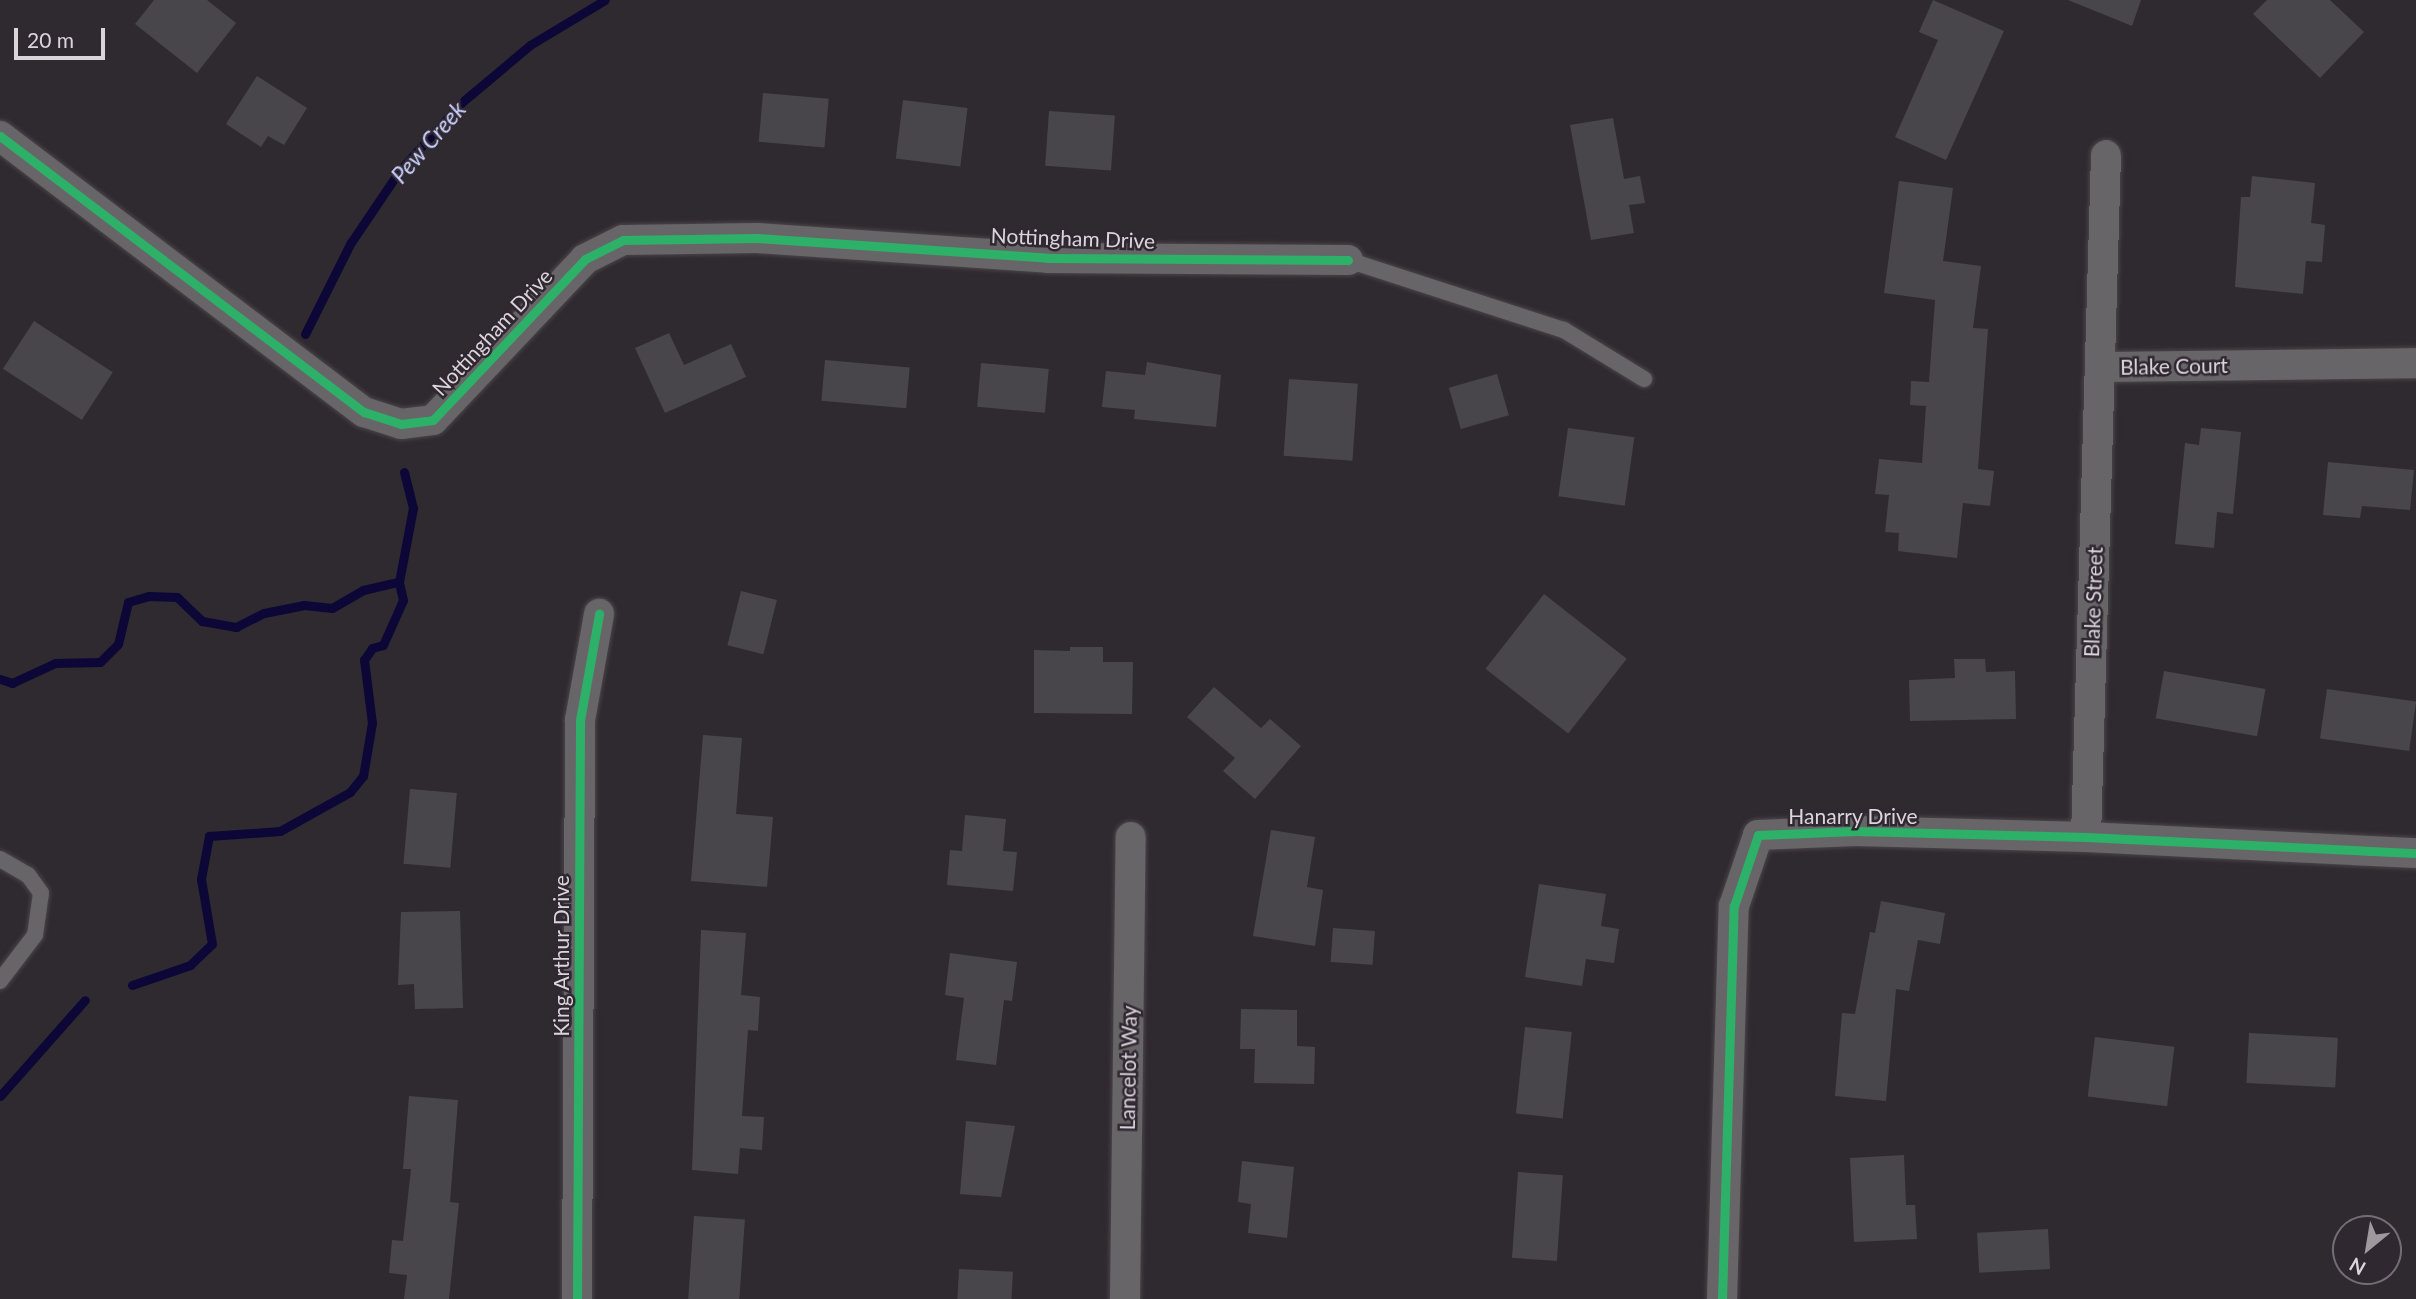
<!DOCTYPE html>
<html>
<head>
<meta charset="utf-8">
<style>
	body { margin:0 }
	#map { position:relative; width:2416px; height:1299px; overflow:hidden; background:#2f2a2f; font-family:Lato,sans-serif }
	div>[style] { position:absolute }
	.stream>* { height:9px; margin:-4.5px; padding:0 4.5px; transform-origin:4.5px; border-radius:4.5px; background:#0d0738 }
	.building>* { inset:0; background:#49464b; transform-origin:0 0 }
	.roads { filter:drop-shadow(0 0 2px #4a454a) drop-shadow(0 0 2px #4a454a) }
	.lane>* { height:16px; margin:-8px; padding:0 8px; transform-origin:8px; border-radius:8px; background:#686568 }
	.street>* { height:30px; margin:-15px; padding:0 15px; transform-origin:15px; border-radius:15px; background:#686568 }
	.cycleway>* { height:9px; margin:-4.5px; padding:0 4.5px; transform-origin:4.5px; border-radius:4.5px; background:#2db169 }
	span { translate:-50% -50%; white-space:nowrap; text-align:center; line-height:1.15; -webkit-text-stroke:5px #302831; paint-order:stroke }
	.street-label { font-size:21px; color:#dbd5db }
	.water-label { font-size:23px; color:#cbd4ff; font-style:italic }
	.north { position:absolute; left:2332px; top:1215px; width:70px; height:70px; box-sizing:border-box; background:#302831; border:2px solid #746d75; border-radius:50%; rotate:210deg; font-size:19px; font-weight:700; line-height:28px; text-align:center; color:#dbd5db }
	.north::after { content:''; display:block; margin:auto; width:24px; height:32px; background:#9f999f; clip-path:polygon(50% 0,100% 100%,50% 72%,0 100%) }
	.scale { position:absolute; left:14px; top:28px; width:91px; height:32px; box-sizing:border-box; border:4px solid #dbd5db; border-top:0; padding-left:9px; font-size:21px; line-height:24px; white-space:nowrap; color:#dbd5db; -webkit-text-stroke:5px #302831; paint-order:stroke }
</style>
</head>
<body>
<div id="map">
	<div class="stream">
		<div style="left:305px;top:334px;width:101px;rotate:-63.4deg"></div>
		<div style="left:350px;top:244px;width:89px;rotate:-56deg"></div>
		<div style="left:400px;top:170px;width:91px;rotate:-47.7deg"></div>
		<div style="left:461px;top:103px;width:90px;rotate:-40deg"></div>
		<div style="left:530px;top:45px;width:87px;rotate:-31deg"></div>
		<div style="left:0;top:679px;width:13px;rotate:18deg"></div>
		<div style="left:12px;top:683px;width:47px;rotate:-24.9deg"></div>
		<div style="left:55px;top:663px;width:45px;rotate:-1.3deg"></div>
		<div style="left:100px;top:662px;width:25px;rotate:-45deg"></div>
		<div style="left:118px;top:644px;width:43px;rotate:-76.6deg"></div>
		<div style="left:128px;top:602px;width:22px;rotate:-16deg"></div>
		<div style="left:149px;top:596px;width:28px;rotate:2deg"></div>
		<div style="left:177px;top:597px;width:35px;rotate:44deg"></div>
		<div style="left:202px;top:621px;width:35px;rotate:10deg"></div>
		<div style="left:236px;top:627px;width:31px;rotate:-27deg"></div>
		<div style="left:264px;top:613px;width:41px;rotate:-11.3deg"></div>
		<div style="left:304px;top:605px;width:28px;rotate:6deg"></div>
		<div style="left:332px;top:608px;width:36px;rotate:-30deg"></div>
		<div style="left:363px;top:590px;width:37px;rotate:-13deg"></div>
		<div style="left:132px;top:985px;width:61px;rotate:-19deg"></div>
		<div style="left:190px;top:965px;width:30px;rotate:-44deg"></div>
		<div style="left:212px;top:944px;width:66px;rotate:-99.6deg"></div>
		<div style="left:201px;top:879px;width:44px;rotate:-79.5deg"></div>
		<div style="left:209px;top:836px;width:71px;rotate:-4deg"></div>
		<div style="left:280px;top:831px;width:80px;rotate:-29.1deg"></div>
		<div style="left:350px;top:792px;width:21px;rotate:-51deg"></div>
		<div style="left:363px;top:776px;width:54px;rotate:-80.4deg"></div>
		<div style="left:372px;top:723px;width:64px;rotate:-97.2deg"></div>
		<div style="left:364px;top:660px;width:14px;rotate:-56deg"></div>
		<div style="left:372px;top:648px;width:11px;rotate:-15deg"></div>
		<div style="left:383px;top:645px;width:49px;rotate:-66deg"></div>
		<div style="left:403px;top:600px;width:18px;rotate:-103deg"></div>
		<div style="left:399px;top:582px;width:75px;rotate:-79.3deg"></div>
		<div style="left:413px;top:508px;width:37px;rotate:-104deg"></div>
		<div style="left:0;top:1096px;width:128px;rotate:-48.5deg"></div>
	</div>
	<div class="building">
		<div style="clip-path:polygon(154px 0,207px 0,236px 23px,197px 73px,135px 24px)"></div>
		<div style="clip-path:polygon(1933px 0,2004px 31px,1946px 160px,1895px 137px,1938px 40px,1919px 32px)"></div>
		<div style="clip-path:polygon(2068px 0,2141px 0,2132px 26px)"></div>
		<div style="clip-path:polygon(2267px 0,2330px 0,2364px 32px,2320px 78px,2253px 14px)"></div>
		<div style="clip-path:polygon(257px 76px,307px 108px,284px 145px,268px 136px,261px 147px,226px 124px)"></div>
		<div style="left:763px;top:93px;width:66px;height:49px;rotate:5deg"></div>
		<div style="left:903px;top:100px;width:65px;height:59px;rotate:7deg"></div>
		<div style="left:1049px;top:111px;width:66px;height:55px;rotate:4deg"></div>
		<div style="clip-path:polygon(1613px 118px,1624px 179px,1640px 176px,1645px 203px,1629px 205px,1634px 233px,1591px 240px,1570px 125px)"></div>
		<div style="clip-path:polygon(2252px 176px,2315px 183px,2311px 223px,2325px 225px,2322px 262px,2306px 261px,2303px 294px,2235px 287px,2241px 197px,2250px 197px)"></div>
		<div style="clip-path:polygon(1899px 181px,1953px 188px,1943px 261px,1981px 266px,1973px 328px,1988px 329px,1978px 469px,1994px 471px,1990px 506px,1963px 503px,1957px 558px,1898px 551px,1899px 533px,1885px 532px,1889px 495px,1875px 494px,1879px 459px,1922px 463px,1926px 406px,1910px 405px,1911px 381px,1929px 382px,1935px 300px,1884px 293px)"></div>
		<div style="left:34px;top:321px;width:94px;height:57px;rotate:33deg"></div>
		<div style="clip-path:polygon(669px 333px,684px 365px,731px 344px,746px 377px,665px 413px,635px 348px)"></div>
		<div style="left:825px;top:360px;width:85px;height:41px;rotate:5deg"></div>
		<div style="clip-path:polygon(1147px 362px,1221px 375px,1216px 427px,1134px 419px,1135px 410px,1102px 407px,1106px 371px,1145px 375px)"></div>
		<div style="left:981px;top:363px;width:68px;height:44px;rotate:5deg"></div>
		<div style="left:1497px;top:374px;width:43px;height:50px;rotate:74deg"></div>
		<div style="left:1289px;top:379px;width:69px;height:77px;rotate:4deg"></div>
		<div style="left:1568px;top:428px;width:67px;height:69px;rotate:8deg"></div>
		<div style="clip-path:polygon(2201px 428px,2241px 432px,2233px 514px,2217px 512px,2214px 548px,2175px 544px,2185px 443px,2199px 445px)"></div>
		<div style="clip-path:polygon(2328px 462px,2414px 470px,2410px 510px,2362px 506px,2360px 518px,2323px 515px)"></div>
		<div style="left:741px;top:591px;width:37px;height:56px;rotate:14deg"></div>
		<div style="left:1544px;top:594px;width:105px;height:95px;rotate:38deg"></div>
		<div style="clip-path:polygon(1070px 647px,1103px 647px,1103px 662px,1133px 662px,1132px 714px,1034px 713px,1034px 650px,1070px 651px)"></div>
		<div style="clip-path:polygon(1954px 659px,1985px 659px,1986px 672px,2015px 671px,2016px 719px,1910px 721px,1909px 680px,1955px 678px)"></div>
		<div style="left:2164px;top:671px;width:103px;height:48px;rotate:10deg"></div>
		<div style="clip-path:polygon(1214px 687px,1261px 728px,1270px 719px,1301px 746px,1255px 799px,1223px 771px,1235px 758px,1187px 717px)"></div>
		<div style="left:2327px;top:689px;width:90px;height:50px;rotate:8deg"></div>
		<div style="clip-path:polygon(703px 735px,742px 738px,736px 814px,773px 817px,767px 887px,691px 881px)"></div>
		<div style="left:410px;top:789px;width:47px;height:75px;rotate:5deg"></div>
		<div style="clip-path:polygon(965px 815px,1006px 819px,1003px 851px,1017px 852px,1013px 891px,947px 885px,950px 850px,962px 851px)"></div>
		<div style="clip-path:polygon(1271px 830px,1315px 837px,1307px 887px,1323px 890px,1315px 946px,1253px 936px)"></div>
		<div style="clip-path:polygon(1539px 884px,1606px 894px,1601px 926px,1619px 929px,1614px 963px,1586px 959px,1582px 986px,1525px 977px)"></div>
		<div style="clip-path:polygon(1881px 901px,1945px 913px,1940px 944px,1918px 940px,1909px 991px,1896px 989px,1886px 1101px,1835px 1096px,1842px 1013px,1855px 1014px,1870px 932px,1875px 933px)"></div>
		<div style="clip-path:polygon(460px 911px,463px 1008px,415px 1009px,414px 984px,398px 985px,401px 912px)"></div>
		<div style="left:1333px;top:928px;width:42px;height:34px;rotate:4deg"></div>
		<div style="clip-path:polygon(701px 930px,746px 933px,741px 995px,760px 997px,758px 1031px,748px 1030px,742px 1116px,764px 1117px,762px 1150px,740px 1148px,738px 1174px,692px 1170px)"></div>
		<div style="clip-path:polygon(950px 953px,1017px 962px,1012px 1001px,1004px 1000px,996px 1065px,956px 1060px,964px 998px,945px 995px)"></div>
		<div style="clip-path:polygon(1241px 1009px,1297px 1010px,1297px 1046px,1315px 1047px,1314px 1084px,1254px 1083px,1255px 1049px,1240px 1049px)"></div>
		<div style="left:1525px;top:1027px;width:47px;height:87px;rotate:6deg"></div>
		<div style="left:2249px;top:1033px;width:89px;height:50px;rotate:3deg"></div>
		<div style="left:2095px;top:1037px;width:80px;height:60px;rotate:7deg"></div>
		<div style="clip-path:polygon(409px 1096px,458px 1100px,450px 1202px,459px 1203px,449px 1299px,404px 1299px,407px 1275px,389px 1273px,392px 1240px,403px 1241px,411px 1169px,403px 1169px)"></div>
		<div style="clip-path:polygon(966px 1121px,1015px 1126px,1001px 1197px,960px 1194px)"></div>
		<div style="clip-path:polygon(1904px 1155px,1906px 1205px,1915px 1205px,1917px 1239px,1854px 1242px,1850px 1158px)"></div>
		<div style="clip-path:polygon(1242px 1161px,1294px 1167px,1287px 1238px,1248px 1233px,1251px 1204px,1238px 1202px)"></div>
		<div style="left:1518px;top:1172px;width:45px;height:86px;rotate:4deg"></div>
		<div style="left:694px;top:1216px;width:51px;height:83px;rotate:4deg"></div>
		<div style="left:2048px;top:1229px;width:40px;height:71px;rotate:87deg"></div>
		<div style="left:959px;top:1269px;width:54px;height:30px;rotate:3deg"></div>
	</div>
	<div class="roads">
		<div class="lane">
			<div style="left:1348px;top:260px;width:227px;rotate:18deg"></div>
			<div style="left:1564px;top:330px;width:94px;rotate:31.5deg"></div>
			<div style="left:0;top:859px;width:32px;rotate:30deg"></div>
			<div style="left:28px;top:875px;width:22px;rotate:54deg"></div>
			<div style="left:41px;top:893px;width:42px;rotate:98.1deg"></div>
			<div style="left:35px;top:935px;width:58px;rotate:127.3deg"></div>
		</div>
		<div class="street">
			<div style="left:0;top:136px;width:457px;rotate:37.2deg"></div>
			<div style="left:364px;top:412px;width:39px;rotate:18deg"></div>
			<div style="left:401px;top:424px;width:32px;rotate:-7deg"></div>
			<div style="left:433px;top:420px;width:221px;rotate:-46.6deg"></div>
			<div style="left:585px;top:259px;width:42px;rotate:-26.6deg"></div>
			<div style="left:623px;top:240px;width:134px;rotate:-0.9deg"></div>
			<div style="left:757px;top:238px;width:292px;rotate:3.9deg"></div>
			<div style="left:1048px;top:258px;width:300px;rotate:0.4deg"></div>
			<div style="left:2101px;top:367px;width:315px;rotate:-0.7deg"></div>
			<div style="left:2086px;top:837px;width:682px;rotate:-88.32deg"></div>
			<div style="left:577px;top:1299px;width:579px;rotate:-89.7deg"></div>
			<div style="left:580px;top:720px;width:108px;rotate:-79.8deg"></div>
			<div style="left:1125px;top:1299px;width:462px;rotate:-89.3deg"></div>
			<div style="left:1722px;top:1299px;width:393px;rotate:-88.3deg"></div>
			<div style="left:1734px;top:906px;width:75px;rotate:-71.3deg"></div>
			<div style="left:1758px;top:835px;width:98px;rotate:-2.3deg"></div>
			<div style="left:1856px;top:831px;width:230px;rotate:1.5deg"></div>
			<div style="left:2086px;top:837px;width:330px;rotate:2.8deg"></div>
		</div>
	</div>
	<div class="cycleway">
		<div style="left:0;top:136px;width:457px;rotate:37.2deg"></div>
		<div style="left:364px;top:412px;width:39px;rotate:18deg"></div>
		<div style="left:401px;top:424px;width:32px;rotate:-7deg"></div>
		<div style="left:433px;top:420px;width:221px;rotate:-46.6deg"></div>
		<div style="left:585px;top:259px;width:42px;rotate:-26.6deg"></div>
		<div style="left:623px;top:240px;width:134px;rotate:-0.9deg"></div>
		<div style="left:757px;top:238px;width:292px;rotate:3.9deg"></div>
		<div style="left:1048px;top:258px;width:300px;rotate:0.4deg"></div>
		<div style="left:577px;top:1299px;width:579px;rotate:-89.7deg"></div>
		<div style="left:580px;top:720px;width:108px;rotate:-79.8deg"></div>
		<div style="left:1722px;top:1299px;width:393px;rotate:-88.3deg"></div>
		<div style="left:1734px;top:906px;width:75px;rotate:-71.3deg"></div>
		<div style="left:1758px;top:835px;width:98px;rotate:-2.3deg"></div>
		<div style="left:1856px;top:831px;width:230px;rotate:1.5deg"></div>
		<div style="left:2086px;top:837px;width:330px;rotate:2.8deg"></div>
	</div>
	<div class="street-label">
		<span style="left:1073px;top:238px;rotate:2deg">Nottingham Drive</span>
		<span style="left:492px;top:332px;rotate:-47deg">Nottingham Drive</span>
		<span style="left:2174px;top:366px;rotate:-1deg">Blake Court</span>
		<span style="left:2093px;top:602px;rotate:-88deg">Blake Street</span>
		<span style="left:1853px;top:816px">Hanarry Drive</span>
		<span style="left:561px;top:956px;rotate:-90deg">King Arthur Drive</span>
		<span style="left:1128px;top:1068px;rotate:-89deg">Lancelot Way</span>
	</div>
	<div class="water-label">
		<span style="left:428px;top:142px;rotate:-49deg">Pew Creek</span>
	</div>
	<div class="north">N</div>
	<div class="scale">20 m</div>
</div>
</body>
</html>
